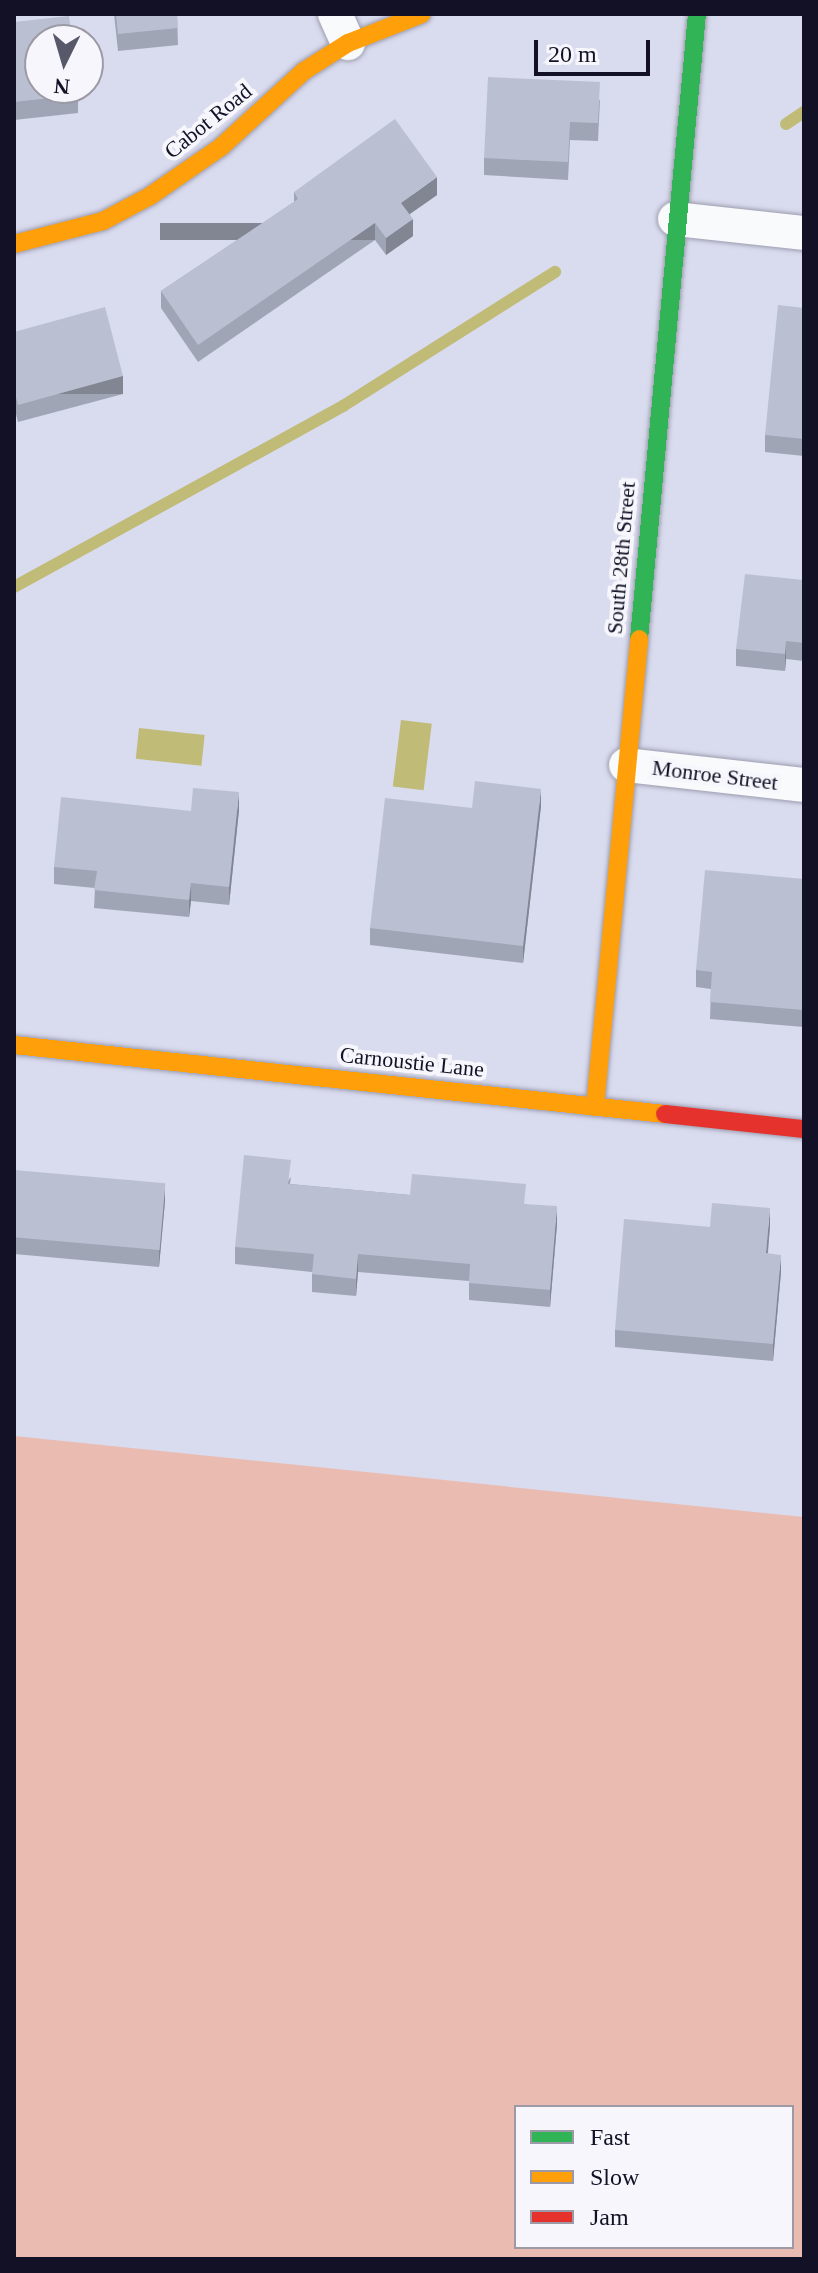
<!DOCTYPE html>
<html>
<head>
<meta charset="utf-8">
<style>
	body { margin:0 }
	#map { position:relative; width:818px; height:2273px; overflow:hidden; background:#d9dbee; font-family:"Times New Roman",serif }
	div>[style] { position:absolute }
	.green>* { inset:0; background:#eabcb1 }
	.water>* { inset:0; background:#c1bb78; transform-origin:0 0 }
	.stream>* { height:12px; margin:-6px; padding:0 6px; transform-origin:6px; border-radius:6px; background:#c1bb78 }
	.roads { filter:drop-shadow(0 0 2px #9c9daf) drop-shadow(0 0 2px #9c9daf) }
	.street>* { height:34px; margin:-17px; padding:0 17px; transform-origin:17px; border-radius:17px; background:#f9fafc }
	.fast>* { height:18px; margin:-9px; padding:0 9px; transform-origin:9px; border-radius:9px; background:#30b455 }
	.slow>* { height:18px; margin:-9px; padding:0 9px; transform-origin:9px; border-radius:9px; background:#ff9f0a }
	.jam>* { height:18px; margin:-9px; padding:0 9px; transform-origin:9px; border-radius:9px; background:#e5322d }
	.wall>* { inset:0; background:#a0a5b5 }
	.shaded-wall>* { inset:0; background:#828693; transform-origin:0 0 }
	.building>* { inset:0; background:#bac0d2; transform-origin:0 0 }
	span { translate:-50% -50%; white-space:nowrap; text-align:center; line-height:1.15; -webkit-text-stroke:8px #f6f6fc; paint-order:stroke }
	.street-label { font-size:22px; color:#121125 }
	.frame { position:absolute; inset:0; border:16px solid #121125; pointer-events:none }
	.legend { position:absolute; left:514px; top:2105px; width:280px; height:144px; box-sizing:border-box; background:#f6f6fc; border:2px solid #9b9aa6; margin:0; padding:10px 14px; list-style:none; font-size:24px; color:#121125 }
	.legend li { display:flex; align-items:center; gap:16px; height:40px }
	.legend b { width:40px; border:2px solid #9b9aa6 }
	.north { position:absolute; left:24px; top:24px; width:80px; height:80px; box-sizing:border-box; background:#f6f6fc; border:2px solid #9b9aa6; border-radius:50%; rotate:185deg; font-size:22px; font-weight:700; line-height:32px; text-align:center; color:#121125 }
	.north::after { content:''; display:block; margin:auto; width:28px; height:36px; background:#58586b; clip-path:polygon(50% 0,100% 100%,50% 72%,0 100%) }
	.scale { position:absolute; left:534px; top:40px; width:116px; height:36px; box-sizing:border-box; border:4px solid #121125; border-top:0; padding-left:10px; font-size:24px; line-height:28px; white-space:nowrap; color:#121125; -webkit-text-stroke:6px #f6f6fc; paint-order:stroke }
</style>
</head>
<body>
<div id="map">
	<div class="green">
		<div style="clip-path:polygon(evenodd,14px 1436px,804px 1517px,804px 2259px,14px 2259px,14px 1436px,516px 2107px,792px 2107px,792px 2247px,516px 2247px,516px 2107px)"></div>
	</div>
	<div class="water">
		<div style="left:401px;top:720px;width:31px;height:67px;rotate:7deg"></div>
		<div style="left:139px;top:728px;width:66px;height:31px;rotate:6deg"></div>
	</div>
	<div class="stream">
		<div style="left:786px;top:124px;width:22px;rotate:-34deg"></div>
		<div style="left:14px;top:587px;width:376px;rotate:-28.8deg"></div>
		<div style="left:343px;top:406px;width:251px;rotate:-32.3deg"></div>
	</div>
	<div class="roads">
		<div class="street">
			<div style="left:335px;top:14px;width:32px;rotate:66deg"></div>
			<div style="left:675px;top:219px;width:130px;rotate:6.2deg"></div>
			<div style="left:626px;top:765px;width:179px;rotate:6.4deg"></div>
		</div>
		<div class="fast">
			<div style="left:639px;top:639px;width:628px;rotate:-84.7deg"></div>
		</div>
		<div class="slow">
			<div style="left:14px;top:244px;width:92px;rotate:-14.5deg"></div>
			<div style="left:103px;top:221px;width:53px;rotate:-28deg"></div>
			<div style="left:150px;top:196px;width:86px;rotate:-34.6deg"></div>
			<div style="left:221px;top:147px;width:113px;rotate:-42.5deg"></div>
			<div style="left:304px;top:71px;width:52px;rotate:-32.5deg"></div>
			<div style="left:348px;top:43px;width:79px;rotate:-21.4deg"></div>
			<div style="left:14px;top:1045px;width:655px;rotate:6.05deg"></div>
			<div style="left:595px;top:1107px;width:470px;rotate:-84.6deg"></div>
		</div>
		<div class="jam">
			<div style="left:665px;top:1114px;width:140px;rotate:6.2deg"></div>
		</div>
	</div>
	<div class="wall">
		<div style="clip-path:polygon(114px 14px,185px 14px,177px 15px,178px 45px,118px 51px)"></div>
		<div style="clip-path:polygon(14px 22px,78px 95px,78px 113px,14px 120px)"></div>
		<div style="clip-path:polygon(600px 100px,598px 141px,570px 140px,568px 180px,484px 175px,484px 158px)"></div>
		<div style="clip-path:polygon(294px 192px,437px 195px,410px 214px,413px 236px,386px 255px,375px 240px,198px 362px,161px 308px,161px 291px,294px 202px)"></div>
		<div style="clip-path:polygon(804px 308px,804px 456px,765px 452px,765px 435px)"></div>
		<div style="clip-path:polygon(14px 332px,123px 394px,18px 422px,14px 406px)"></div>
		<div style="clip-path:polygon(804px 580px,804px 661px,786px 659px,785px 671px,736px 666px,736px 649px)"></div>
		<div style="clip-path:polygon(541px 806px,523px 963px,370px 945px,370px 928px,472px 808px)"></div>
		<div style="clip-path:polygon(239px 810px,229px 905px,191px 901px,189px 917px,94px 908px,95px 888px,54px 884px,54px 867px,191px 811px)"></div>
		<div style="clip-path:polygon(804px 879px,804px 1027px,710px 1019px,711px 989px,696px 987px,696px 970px)"></div>
		<div style="clip-path:polygon(14px 1170px,165px 1201px,159px 1267px,14px 1254px)"></div>
		<div style="clip-path:polygon(291px 1177px,290px 1184px,410px 1195px,526px 1204px,557px 1224px,550px 1307px,469px 1300px,469px 1281px,358px 1272px,356px 1296px,312px 1292px,312px 1272px,235px 1264px,235px 1247px)"></div>
		<div style="clip-path:polygon(770px 1226px,768px 1253px,781px 1272px,773px 1361px,615px 1347px,615px 1330px)"></div>
	</div>
	<div class="shaded-wall">
		<div style="clip-path:polygon(437px 177px,437px 195px,401px 220px,401px 203px)"></div>
		<div style="clip-path:polygon(413px 219px,413px 236px,386px 255px,386px 238px)"></div>
		<div style="left:375px;top:223px;width:17px;height:215px;rotate:90deg"></div>
		<div style="left:123px;top:376px;width:18px;height:109px;rotate:90deg"></div>
		<div style="clip-path:polygon(786px 641px,786px 659px,785px 671px,785px 654px)"></div>
		<div style="clip-path:polygon(541px 789px,541px 806px,523px 963px,523px 946px)"></div>
		<div style="clip-path:polygon(239px 792px,239px 810px,229px 905px,229px 887px)"></div>
		<div style="clip-path:polygon(191px 883px,191px 901px,189px 917px,189px 900px)"></div>
		<div style="clip-path:polygon(165px 1184px,165px 1201px,159px 1267px,159px 1250px)"></div>
		<div style="clip-path:polygon(557px 1206px,557px 1224px,550px 1307px,550px 1290px)"></div>
		<div style="clip-path:polygon(770px 1208px,770px 1226px,766px 1271px,766px 1253px)"></div>
		<div style="clip-path:polygon(358px 1254px,358px 1272px,356px 1296px,356px 1279px)"></div>
		<div style="clip-path:polygon(781px 1255px,781px 1272px,773px 1361px,773px 1344px)"></div>
	</div>
	<div class="building">
		<div style="clip-path:polygon(116px 14px,177px 14px,178px 28px,118px 34px)"></div>
		<div style="clip-path:polygon(69px 16px,72px 40px,40px 40px,40px 88px,77px 88px,78px 95px,14px 102px,14px 22px)"></div>
		<div style="clip-path:polygon(488px 77px,600px 82px,598px 123px,570px 122px,568px 162px,484px 158px)"></div>
		<div style="clip-path:polygon(395px 119px,437px 177px,401px 203px,413px 219px,386px 238px,375px 223px,198px 345px,161px 291px,298px 199px,294px 192px)"></div>
		<div style="clip-path:polygon(778px 305px,804px 308px,804px 439px,765px 435px)"></div>
		<div style="clip-path:polygon(105px 307px,123px 376px,18px 405px,14px 389px,14px 332px)"></div>
		<div style="clip-path:polygon(745px 574px,804px 580px,804px 643px,786px 641px,785px 654px,736px 649px)"></div>
		<div style="clip-path:polygon(475px 781px,541px 789px,523px 946px,370px 928px,385px 798px,472px 808px)"></div>
		<div style="clip-path:polygon(193px 788px,239px 792px,229px 887px,191px 883px,189px 900px,94px 890px,97px 871px,54px 867px,61px 797px,191px 811px)"></div>
		<div style="clip-path:polygon(705px 870px,804px 879px,804px 1010px,710px 1002px,712px 972px,696px 970px)"></div>
		<div style="clip-path:polygon(244px 1155px,291px 1160px,288px 1184px,410px 1195px,412px 1174px,526px 1184px,524px 1204px,557px 1206px,550px 1290px,469px 1283px,470px 1264px,358px 1254px,356px 1279px,312px 1274px,314px 1254px,235px 1247px)"></div>
		<div style="left:14px;top:1170px;width:152px;height:67px;rotate:5deg"></div>
		<div style="clip-path:polygon(712px 1203px,770px 1208px,766px 1253px,781px 1255px,773px 1344px,615px 1330px,624px 1219px,710px 1227px)"></div>
	</div>
	<div class="street-label">
		<span style="left:208px;top:121px;rotate:-39deg">Cabot Road</span>
		<span style="left:621px;top:558px;rotate:-85deg">South 28th Street</span>
		<span style="left:715px;top:775px;rotate:7deg">Monroe Street</span>
		<span style="left:412px;top:1062px;rotate:6deg">Carnoustie Lane</span>
	</div>
	<div class="frame"></div>
	<ul class="legend">
	<li><b style="height:10px;background:#30b455"></b>Fast</li>
	<li><b style="height:10px;background:#ff9f0a"></b>Slow</li>
	<li><b style="height:10px;background:#e5322d"></b>Jam</li>
	</ul>
	<div class="north">N</div>
	<div class="scale">20 m</div>
</div>
</body>
</html>
